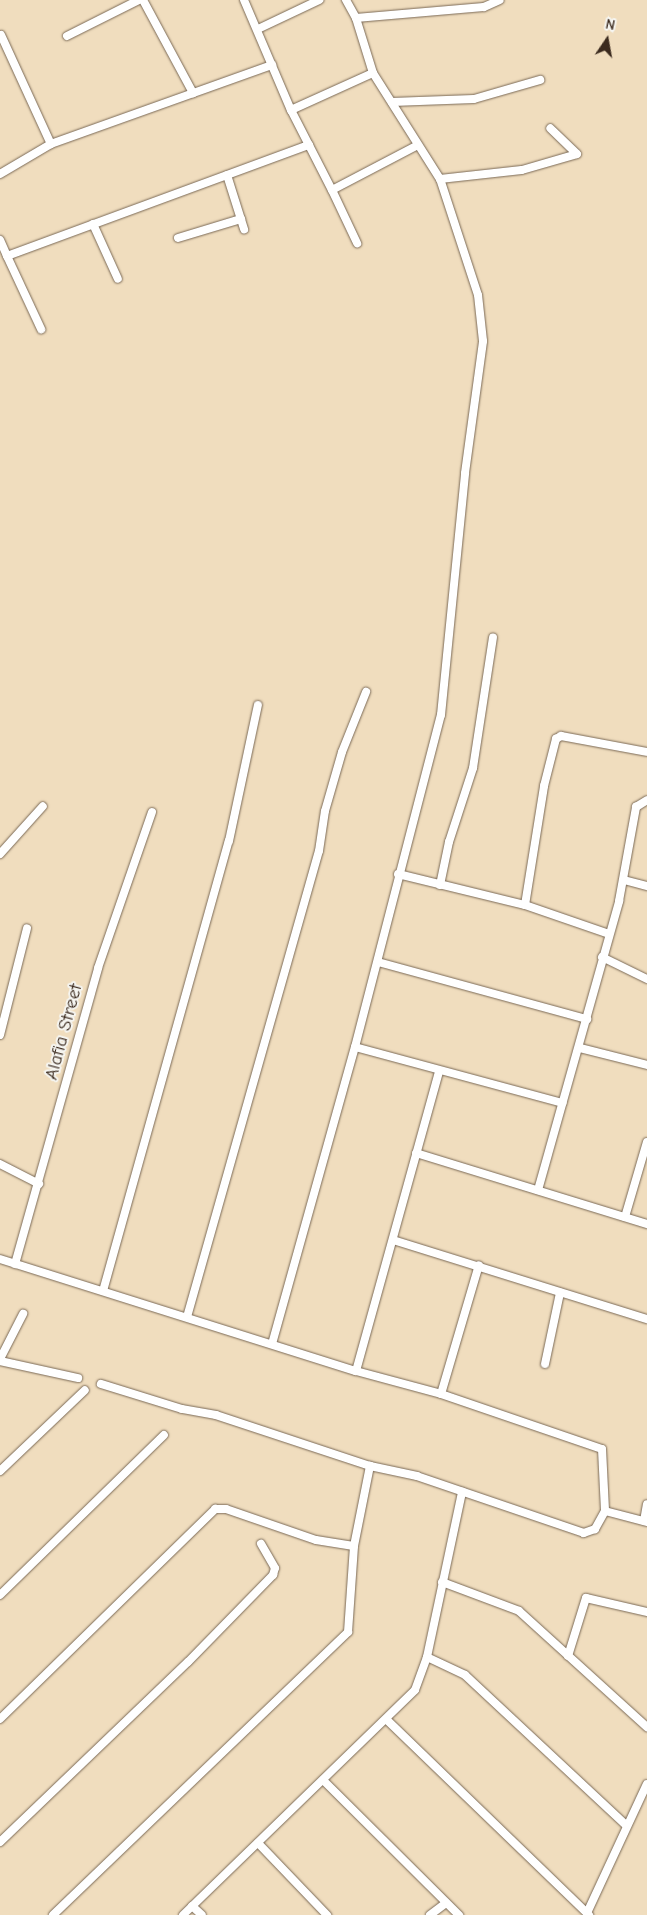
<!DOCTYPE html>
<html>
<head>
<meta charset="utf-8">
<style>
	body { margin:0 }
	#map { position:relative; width:647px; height:1915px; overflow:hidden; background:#f0ddbe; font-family:"Comic Neue",sans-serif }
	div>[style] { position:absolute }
	.roads { filter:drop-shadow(0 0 1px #7a6956) drop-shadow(0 0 1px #7a6956) }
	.minor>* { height:8px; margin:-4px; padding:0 4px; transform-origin:4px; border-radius:4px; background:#fff }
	span { translate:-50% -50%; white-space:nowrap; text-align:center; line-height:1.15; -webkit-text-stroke:4px #f6f6f2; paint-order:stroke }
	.street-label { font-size:19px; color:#3b2a1e }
	.north { position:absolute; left:582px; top:15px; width:50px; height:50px; -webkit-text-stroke:4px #f6f6f2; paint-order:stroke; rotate:12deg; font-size:14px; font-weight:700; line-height:20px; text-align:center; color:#3b2a1e }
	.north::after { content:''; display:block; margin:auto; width:18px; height:22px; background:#3b2a1e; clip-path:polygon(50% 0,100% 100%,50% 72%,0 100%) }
</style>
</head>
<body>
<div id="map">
	<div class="roads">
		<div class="minor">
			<div style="left:143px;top:0;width:106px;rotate:61.7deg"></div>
			<div style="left:244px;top:0;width:120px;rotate:66.9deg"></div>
			<div style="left:291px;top:110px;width:90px;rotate:62.9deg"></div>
			<div style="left:332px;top:190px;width:97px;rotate:-27.6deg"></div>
			<div style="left:356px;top:18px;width:128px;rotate:-4.9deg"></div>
			<div style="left:484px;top:7px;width:17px;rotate:-24deg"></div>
			<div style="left:258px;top:29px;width:68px;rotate:-25.4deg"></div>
			<div style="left:1px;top:35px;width:120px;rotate:65.4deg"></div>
			<div style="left:67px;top:36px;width:80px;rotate:-26.6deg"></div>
			<div style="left:392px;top:102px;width:82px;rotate:-2.1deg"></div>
			<div style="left:474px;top:99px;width:69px;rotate:-16.1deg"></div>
			<div style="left:291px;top:110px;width:90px;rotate:-24.3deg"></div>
			<div style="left:0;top:174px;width:59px;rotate:-30.5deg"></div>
			<div style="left:51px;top:144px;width:235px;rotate:-19.7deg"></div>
			<div style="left:227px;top:175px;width:57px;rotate:72.5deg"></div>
			<div style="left:440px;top:179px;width:82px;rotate:-6.3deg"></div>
			<div style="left:522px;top:170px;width:57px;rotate:-16.2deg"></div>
			<div style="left:577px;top:154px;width:37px;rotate:-136deg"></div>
			<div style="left:332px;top:190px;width:59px;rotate:64.7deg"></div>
			<div style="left:93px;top:224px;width:60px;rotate:65.6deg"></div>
			<div style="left:178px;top:238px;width:66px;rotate:-16.8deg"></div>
			<div style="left:0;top:240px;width:17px;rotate:66deg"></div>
			<div style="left:7px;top:256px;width:322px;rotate:-20.2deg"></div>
			<div style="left:7px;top:256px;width:81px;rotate:65deg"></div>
			<div style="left:0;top:854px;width:64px;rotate:-48.1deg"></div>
			<div style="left:398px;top:874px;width:131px;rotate:13.7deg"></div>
			<div style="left:525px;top:905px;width:89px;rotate:19deg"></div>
			<div style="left:624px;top:880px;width:24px;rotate:15deg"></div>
			<div style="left:440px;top:885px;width:44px;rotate:-78.2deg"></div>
			<div style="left:449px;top:842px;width:78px;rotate:-72deg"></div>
			<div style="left:473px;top:768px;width:132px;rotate:-81.3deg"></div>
			<div style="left:525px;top:905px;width:121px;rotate:-80.9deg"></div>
			<div style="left:544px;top:786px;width:49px;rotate:-75.7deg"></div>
			<div style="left:556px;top:739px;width:6px;rotate:-31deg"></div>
			<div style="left:561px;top:736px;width:87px;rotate:10.5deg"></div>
			<div style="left:602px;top:957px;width:50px;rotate:26.1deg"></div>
			<div style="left:378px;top:962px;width:217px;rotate:15.3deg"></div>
			<div style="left:0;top:1035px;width:110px;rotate:-75.8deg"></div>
			<div style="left:355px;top:1047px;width:215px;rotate:15.1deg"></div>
			<div style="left:580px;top:1048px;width:69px;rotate:14.2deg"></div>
			<div style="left:416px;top:1153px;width:242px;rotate:17.1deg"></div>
			<div style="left:0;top:1164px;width:44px;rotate:27.1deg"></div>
			<div style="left:538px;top:1190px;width:300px;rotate:-74.3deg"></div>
			<div style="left:619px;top:901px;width:96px;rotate:-79.7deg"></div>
			<div style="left:636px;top:807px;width:13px;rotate:-32deg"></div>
			<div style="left:625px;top:1217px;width:78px;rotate:-73.7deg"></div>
			<div style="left:393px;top:1240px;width:266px;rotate:17.3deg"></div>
			<div style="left:0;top:1259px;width:373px;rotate:17.5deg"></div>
			<div style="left:356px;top:1371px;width:88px;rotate:15.1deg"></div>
			<div style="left:441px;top:1394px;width:170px;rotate:18.9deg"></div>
			<div style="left:602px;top:1449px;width:62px;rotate:87.2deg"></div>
			<div style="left:605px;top:1511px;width:21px;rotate:119deg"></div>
			<div style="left:595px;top:1529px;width:12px;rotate:160deg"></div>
			<div style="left:584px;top:1533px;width:176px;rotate:-161.2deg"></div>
			<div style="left:417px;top:1476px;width:48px;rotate:-168deg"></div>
			<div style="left:370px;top:1466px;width:162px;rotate:-161.7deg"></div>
			<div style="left:216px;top:1415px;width:35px;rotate:-170deg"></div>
			<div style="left:182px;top:1409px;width:85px;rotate:-162.8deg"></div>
			<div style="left:15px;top:1264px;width:307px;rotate:-74.3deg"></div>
			<div style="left:98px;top:968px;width:165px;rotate:-70.9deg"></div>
			<div style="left:103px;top:1291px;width:467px;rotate:-74.4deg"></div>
			<div style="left:229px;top:841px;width:139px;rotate:-78deg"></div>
			<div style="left:187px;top:1317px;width:484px;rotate:-74.2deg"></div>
			<div style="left:319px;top:851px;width:40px;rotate:-81.5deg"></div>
			<div style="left:325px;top:811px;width:61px;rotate:-73.9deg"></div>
			<div style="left:342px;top:752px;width:65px;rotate:-68.2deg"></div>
			<div style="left:272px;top:1344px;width:308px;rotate:-74.4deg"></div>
			<div style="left:355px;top:1047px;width:343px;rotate:-75.5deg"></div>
			<div style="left:441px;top:715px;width:243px;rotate:-84.3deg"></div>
			<div style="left:465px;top:473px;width:133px;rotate:-82.2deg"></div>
			<div style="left:483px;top:341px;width:46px;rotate:-96.2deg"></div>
			<div style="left:478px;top:295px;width:122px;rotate:-108.1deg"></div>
			<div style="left:440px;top:179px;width:125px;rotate:-122.3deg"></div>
			<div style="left:373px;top:73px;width:58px;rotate:-107.2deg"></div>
			<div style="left:356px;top:18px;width:21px;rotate:-119deg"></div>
			<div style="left:0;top:1359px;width:51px;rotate:-62.9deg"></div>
			<div style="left:0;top:1361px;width:80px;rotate:12.3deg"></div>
			<div style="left:545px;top:1364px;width:73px;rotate:-78.1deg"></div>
			<div style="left:356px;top:1371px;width:311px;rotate:-74.5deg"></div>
			<div style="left:441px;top:1394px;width:134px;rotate:-73.6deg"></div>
			<div style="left:0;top:1471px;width:117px;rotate:-43.6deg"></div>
			<div style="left:605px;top:1511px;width:43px;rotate:14.7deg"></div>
			<div style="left:644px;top:1521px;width:17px;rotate:-80deg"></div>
			<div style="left:442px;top:1582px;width:82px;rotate:20.6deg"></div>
			<div style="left:519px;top:1611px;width:173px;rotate:42.2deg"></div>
			<div style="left:0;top:1595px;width:229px;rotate:-44.3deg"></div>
			<div style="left:568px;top:1656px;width:61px;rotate:-72.8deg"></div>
			<div style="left:586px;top:1598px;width:63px;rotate:12.9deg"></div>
			<div style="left:427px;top:1657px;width:42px;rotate:25.3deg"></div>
			<div style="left:465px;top:1675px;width:220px;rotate:43deg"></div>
			<div style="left:0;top:1719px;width:301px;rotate:-44.3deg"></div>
			<div style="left:215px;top:1509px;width:11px"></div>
			<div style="left:226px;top:1509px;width:95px;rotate:19deg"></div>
			<div style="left:316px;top:1540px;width:38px;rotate:9deg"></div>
			<div style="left:387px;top:1720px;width:281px;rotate:44deg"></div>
			<div style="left:323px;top:1780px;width:192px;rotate:44.8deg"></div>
			<div style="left:0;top:1842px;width:260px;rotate:-43.8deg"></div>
			<div style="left:188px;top:1662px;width:122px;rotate:-45.7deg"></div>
			<div style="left:273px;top:1575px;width:7px;rotate:-74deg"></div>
			<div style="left:275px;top:1568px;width:28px;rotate:-120deg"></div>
			<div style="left:258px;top:1843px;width:100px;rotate:46.2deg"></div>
			<div style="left:192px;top:1906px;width:13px;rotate:42deg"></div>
			<div style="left:587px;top:1913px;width:142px;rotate:-65.1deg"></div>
			<div style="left:53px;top:1915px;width:409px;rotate:-43.8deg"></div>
			<div style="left:348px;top:1632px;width:86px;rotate:-86deg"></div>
			<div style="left:354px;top:1546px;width:82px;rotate:-78.7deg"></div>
			<div style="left:183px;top:1915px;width:323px;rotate:-44.1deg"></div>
			<div style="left:415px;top:1690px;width:35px;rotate:-70deg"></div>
			<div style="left:427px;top:1657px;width:169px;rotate:-78deg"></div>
			<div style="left:430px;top:1915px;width:20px;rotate:-37deg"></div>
		</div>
	</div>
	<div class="street-label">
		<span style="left:64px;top:1032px;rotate:-75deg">Alafia Street</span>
	</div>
	<div class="north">N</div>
</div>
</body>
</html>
